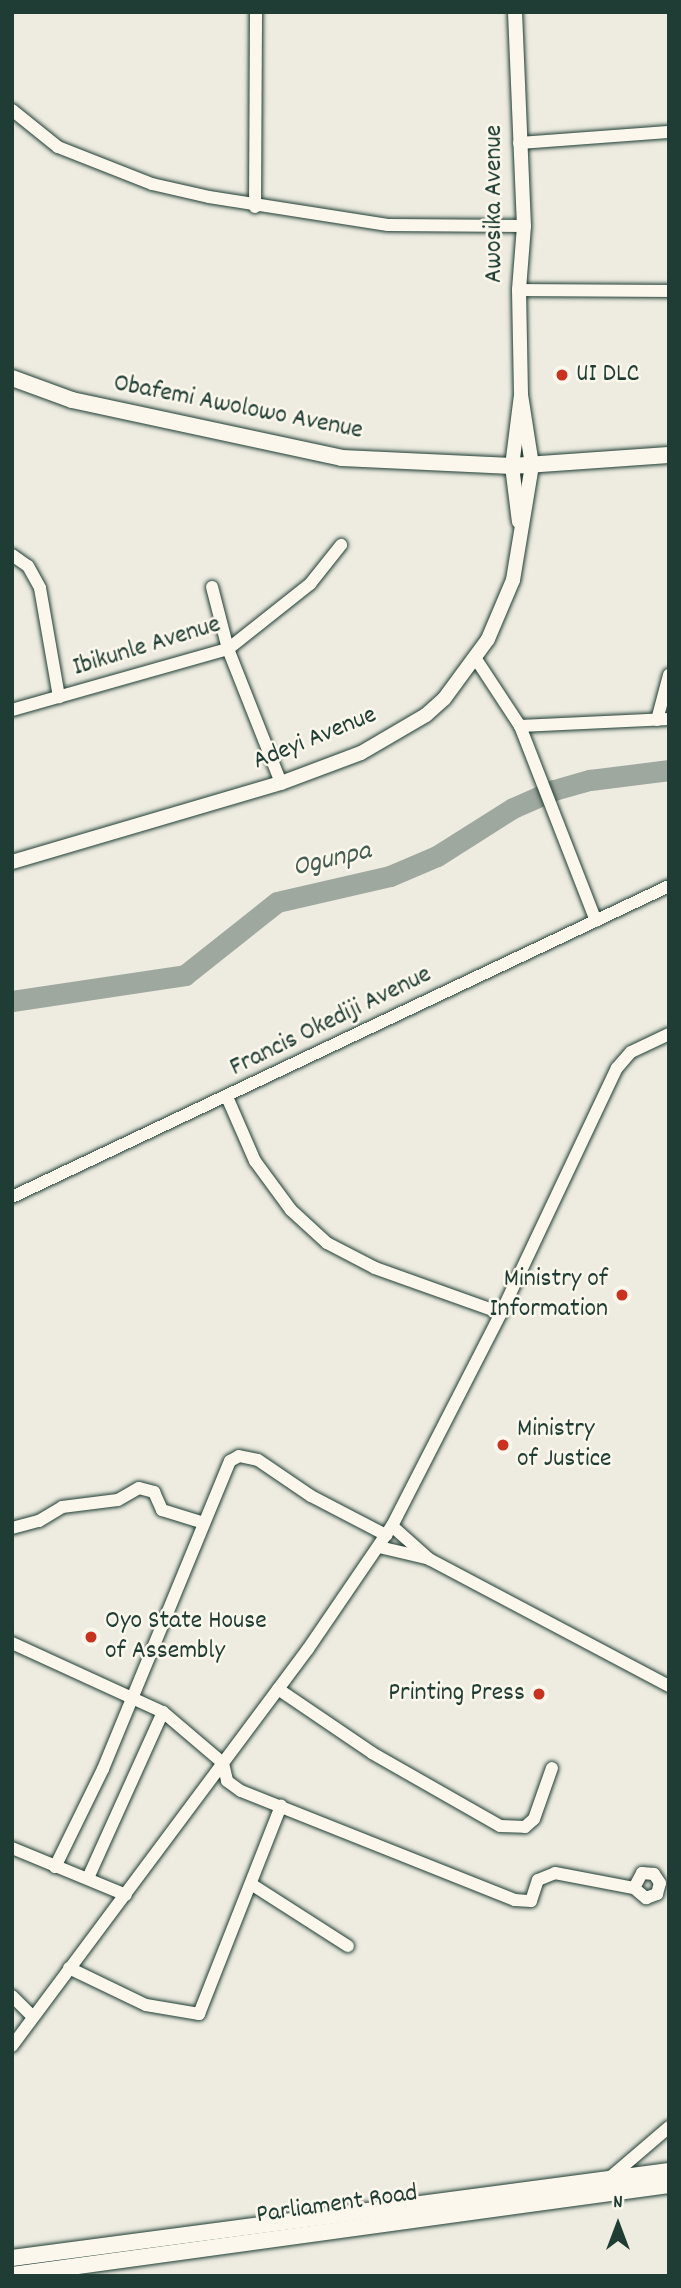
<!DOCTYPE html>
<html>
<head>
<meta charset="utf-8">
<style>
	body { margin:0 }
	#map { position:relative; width:681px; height:2288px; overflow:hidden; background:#eeece1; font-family:Dekko,sans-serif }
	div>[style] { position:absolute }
	.river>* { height:21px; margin:-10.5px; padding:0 10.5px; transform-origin:10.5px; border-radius:10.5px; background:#9fa89f }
	.roads { filter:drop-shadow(0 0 2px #1f3d34) drop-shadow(0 0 2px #1f3d34) }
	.minor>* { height:12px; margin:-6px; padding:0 6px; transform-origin:6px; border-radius:6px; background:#fbf7ec }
	.tertiary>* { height:14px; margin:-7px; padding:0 7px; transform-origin:7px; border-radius:7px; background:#fbf7ec }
	.secondary>* { height:16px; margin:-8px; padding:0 8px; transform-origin:8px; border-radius:8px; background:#fbf7ec }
	.dots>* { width:19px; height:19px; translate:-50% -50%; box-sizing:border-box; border:4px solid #fbf7ec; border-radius:50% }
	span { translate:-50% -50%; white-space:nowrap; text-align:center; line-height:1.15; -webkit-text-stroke:5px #fbf7ec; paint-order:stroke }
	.street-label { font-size:26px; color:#1f3d34 }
	.poi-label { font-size:26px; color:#1f3d34 }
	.left { translate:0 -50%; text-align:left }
	.right { translate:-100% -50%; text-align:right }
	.water-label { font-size:28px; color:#455d54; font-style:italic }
	.frame { position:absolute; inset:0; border:14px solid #1f3d34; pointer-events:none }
	.north { position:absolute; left:583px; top:2190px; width:70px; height:70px; -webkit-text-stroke:5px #fbf7ec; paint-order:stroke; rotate:0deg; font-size:19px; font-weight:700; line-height:28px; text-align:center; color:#1f3d34 }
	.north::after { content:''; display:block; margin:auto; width:24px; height:32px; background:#1f3d34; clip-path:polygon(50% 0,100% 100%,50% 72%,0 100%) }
</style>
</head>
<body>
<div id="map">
	<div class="river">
		<div style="left:12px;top:1001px;width:175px;rotate:-8.5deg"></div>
		<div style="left:185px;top:975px;width:117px;rotate:-38.4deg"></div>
		<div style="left:277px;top:902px;width:116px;rotate:-13deg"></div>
		<div style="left:390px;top:876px;width:51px;rotate:-23.1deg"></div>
		<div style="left:437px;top:856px;width:90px;rotate:-32.3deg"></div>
		<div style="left:513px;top:808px;width:45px;rotate:-23.7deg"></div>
		<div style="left:554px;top:790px;width:37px;rotate:-16deg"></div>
		<div style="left:590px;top:780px;width:80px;rotate:-7.2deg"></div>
	</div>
	<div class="roads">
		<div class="minor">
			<div style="left:12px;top:110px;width:59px;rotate:38.8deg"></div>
			<div style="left:58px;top:147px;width:101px;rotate:21.5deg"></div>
			<div style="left:152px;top:184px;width:58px;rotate:12.8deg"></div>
			<div style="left:209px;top:197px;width:181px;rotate:8.9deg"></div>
			<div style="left:388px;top:225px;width:136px;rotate:0.4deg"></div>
			<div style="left:519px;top:143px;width:150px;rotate:-4.2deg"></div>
			<div style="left:255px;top:207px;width:195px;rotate:-89.7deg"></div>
			<div style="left:519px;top:290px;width:150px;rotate:0.4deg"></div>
			<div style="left:12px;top:555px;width:19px;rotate:35deg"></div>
			<div style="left:28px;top:566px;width:25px;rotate:61deg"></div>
			<div style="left:40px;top:588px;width:111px;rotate:80.1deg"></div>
			<div style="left:212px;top:587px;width:64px;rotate:75.5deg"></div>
			<div style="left:228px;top:649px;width:144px;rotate:68.4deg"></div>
			<div style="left:476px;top:659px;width:80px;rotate:56.7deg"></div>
			<div style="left:520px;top:726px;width:209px;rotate:68.7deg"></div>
			<div style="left:12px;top:710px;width:224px;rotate:-15.8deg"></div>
			<div style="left:228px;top:649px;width:105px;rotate:-38.4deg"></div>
			<div style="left:310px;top:584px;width:50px;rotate:-51.5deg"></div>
			<div style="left:657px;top:720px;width:47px;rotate:-75.1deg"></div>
			<div style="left:520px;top:726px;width:149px;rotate:-2.7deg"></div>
			<div style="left:227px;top:1097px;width:70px;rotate:66.4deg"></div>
			<div style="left:255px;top:1161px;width:61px;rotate:53.7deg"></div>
			<div style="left:291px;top:1210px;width:49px;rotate:42.5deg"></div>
			<div style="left:327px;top:1243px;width:54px;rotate:27.5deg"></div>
			<div style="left:375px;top:1268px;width:134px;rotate:19.7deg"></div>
			<div style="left:12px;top:1197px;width:727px;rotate:-25.33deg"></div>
			<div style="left:392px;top:1526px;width:50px;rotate:41.7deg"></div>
			<div style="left:429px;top:1559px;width:272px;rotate:27.9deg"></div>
			<div style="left:12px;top:1528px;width:28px;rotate:-15deg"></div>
			<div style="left:39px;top:1521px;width:27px;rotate:-31deg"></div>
			<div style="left:62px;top:1507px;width:56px;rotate:-7.1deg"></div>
			<div style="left:118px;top:1500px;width:24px;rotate:-30deg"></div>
			<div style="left:139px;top:1488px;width:16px;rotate:15deg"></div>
			<div style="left:154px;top:1492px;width:20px;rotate:66deg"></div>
			<div style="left:162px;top:1510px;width:44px;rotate:17.2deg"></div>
			<div style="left:379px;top:1547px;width:48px;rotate:13.2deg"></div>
			<div style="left:12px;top:1643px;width:166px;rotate:24.6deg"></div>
			<div style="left:163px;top:1712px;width:79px;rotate:40.4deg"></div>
			<div style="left:223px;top:1763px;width:18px;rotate:77deg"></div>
			<div style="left:227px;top:1781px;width:17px;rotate:36deg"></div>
			<div style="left:241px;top:1791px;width:295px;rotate:21.7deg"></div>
			<div style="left:515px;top:1900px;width:16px;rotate:4deg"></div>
			<div style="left:531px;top:1901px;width:22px;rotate:-72deg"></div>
			<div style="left:538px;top:1880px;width:18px;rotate:-22deg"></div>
			<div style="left:555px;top:1873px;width:80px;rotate:10.8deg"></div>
			<div style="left:634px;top:1888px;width:16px;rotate:40deg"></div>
			<div style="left:646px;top:1898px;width:12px;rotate:-20deg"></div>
			<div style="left:657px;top:1894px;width:11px;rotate:-75deg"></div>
			<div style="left:660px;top:1883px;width:11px;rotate:-124deg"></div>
			<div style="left:654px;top:1874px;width:12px;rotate:-175deg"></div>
			<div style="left:642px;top:1873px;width:17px;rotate:118deg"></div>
			<div style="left:278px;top:1689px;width:114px;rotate:34.2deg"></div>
			<div style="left:372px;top:1753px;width:147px;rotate:29.7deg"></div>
			<div style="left:500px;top:1826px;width:25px;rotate:2deg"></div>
			<div style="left:525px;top:1827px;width:12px;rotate:-42deg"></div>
			<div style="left:534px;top:1819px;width:54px;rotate:-70.6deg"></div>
			<div style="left:12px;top:1848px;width:123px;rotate:22.4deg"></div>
			<div style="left:55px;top:1867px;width:109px;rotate:-63.9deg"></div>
			<div style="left:103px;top:1769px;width:333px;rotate:-67.6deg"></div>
			<div style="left:230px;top:1461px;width:10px;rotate:-29deg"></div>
			<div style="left:239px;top:1456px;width:19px;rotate:12deg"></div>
			<div style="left:258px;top:1460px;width:64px;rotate:34.2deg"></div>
			<div style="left:311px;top:1496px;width:85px;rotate:27.5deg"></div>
			<div style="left:88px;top:1878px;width:182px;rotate:-65.7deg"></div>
			<div style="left:251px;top:1884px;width:115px;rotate:32.6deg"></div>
			<div style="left:69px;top:1968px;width:85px;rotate:25.7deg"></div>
			<div style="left:146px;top:2005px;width:54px;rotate:9.6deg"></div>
			<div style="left:199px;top:2014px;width:224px;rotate:-68.5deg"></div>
			<div style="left:12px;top:1996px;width:27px;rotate:45deg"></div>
			<div style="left:12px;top:2046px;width:495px;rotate:-53.3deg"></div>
			<div style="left:308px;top:1649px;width:149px;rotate:-55.7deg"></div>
			<div style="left:392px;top:1526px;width:239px;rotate:-62.9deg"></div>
			<div style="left:501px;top:1313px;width:271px;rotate:-64.7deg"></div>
			<div style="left:617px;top:1068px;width:21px;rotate:-49deg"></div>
			<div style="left:631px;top:1052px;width:42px;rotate:-25.3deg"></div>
			<div style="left:606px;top:2181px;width:83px;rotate:-40.6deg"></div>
		</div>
		<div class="tertiary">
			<div style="left:515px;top:12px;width:214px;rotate:87.6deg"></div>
			<div style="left:524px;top:226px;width:64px;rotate:94.5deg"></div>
			<div style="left:519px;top:290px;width:105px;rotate:88.9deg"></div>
			<div style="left:521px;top:395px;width:72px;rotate:97.2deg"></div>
			<div style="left:512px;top:466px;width:56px;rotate:82.9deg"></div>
			<div style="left:12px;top:862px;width:280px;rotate:-16.4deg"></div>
			<div style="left:281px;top:783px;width:85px;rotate:-20.6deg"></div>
			<div style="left:361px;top:753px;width:75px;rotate:-30.3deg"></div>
			<div style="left:426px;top:715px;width:24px;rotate:-42deg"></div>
			<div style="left:444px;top:699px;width:74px;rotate:-53.7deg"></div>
			<div style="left:488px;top:639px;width:64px;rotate:-67deg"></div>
			<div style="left:513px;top:580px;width:117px;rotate:-80.6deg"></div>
			<div style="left:532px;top:465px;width:71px;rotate:-98.9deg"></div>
		</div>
		<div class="secondary">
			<div style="left:12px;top:378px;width:64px;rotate:20.1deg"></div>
			<div style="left:72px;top:400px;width:276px;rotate:12.1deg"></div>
			<div style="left:342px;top:458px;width:170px;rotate:2.7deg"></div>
			<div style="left:512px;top:466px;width:157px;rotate:-4deg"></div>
			<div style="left:12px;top:2258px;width:663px;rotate:-7.54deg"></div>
			<div style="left:12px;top:2275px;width:663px;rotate:-7.8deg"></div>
		</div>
	</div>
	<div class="dots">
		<div style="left:562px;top:375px;background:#c8321e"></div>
		<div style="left:622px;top:1295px;background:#c8321e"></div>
		<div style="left:503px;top:1445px;background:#c8321e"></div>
		<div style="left:91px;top:1637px;background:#c8321e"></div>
		<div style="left:539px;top:1694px;background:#c8321e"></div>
	</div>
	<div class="street-label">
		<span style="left:495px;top:204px;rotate:-90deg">Awosika Avenue</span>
		<span style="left:238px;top:408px;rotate:11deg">Obafemi Awolowo Avenue</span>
		<span style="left:147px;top:647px;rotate:-17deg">Ibikunle Avenue</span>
		<span style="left:315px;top:739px;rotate:-22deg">Adeyi Avenue</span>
		<span style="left:331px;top:1022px;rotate:-26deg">Francis Okediji Avenue</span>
		<span style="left:337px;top:2205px;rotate:-8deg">Parliament Road</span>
	</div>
	<div class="poi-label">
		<span class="left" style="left:576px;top:375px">UI DLC</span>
		<span class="right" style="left:608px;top:1295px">Ministry of<br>Information</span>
		<span class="left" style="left:517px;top:1445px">Ministry<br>of Justice</span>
		<span class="left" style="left:105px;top:1637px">Oyo State House<br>of Assembly</span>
		<span class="right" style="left:525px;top:1694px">Printing Press</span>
	</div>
	<div class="water-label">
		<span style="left:332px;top:861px;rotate:-13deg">Ogunpa</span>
	</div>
	<div class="frame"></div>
	<div class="north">N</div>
</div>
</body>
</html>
